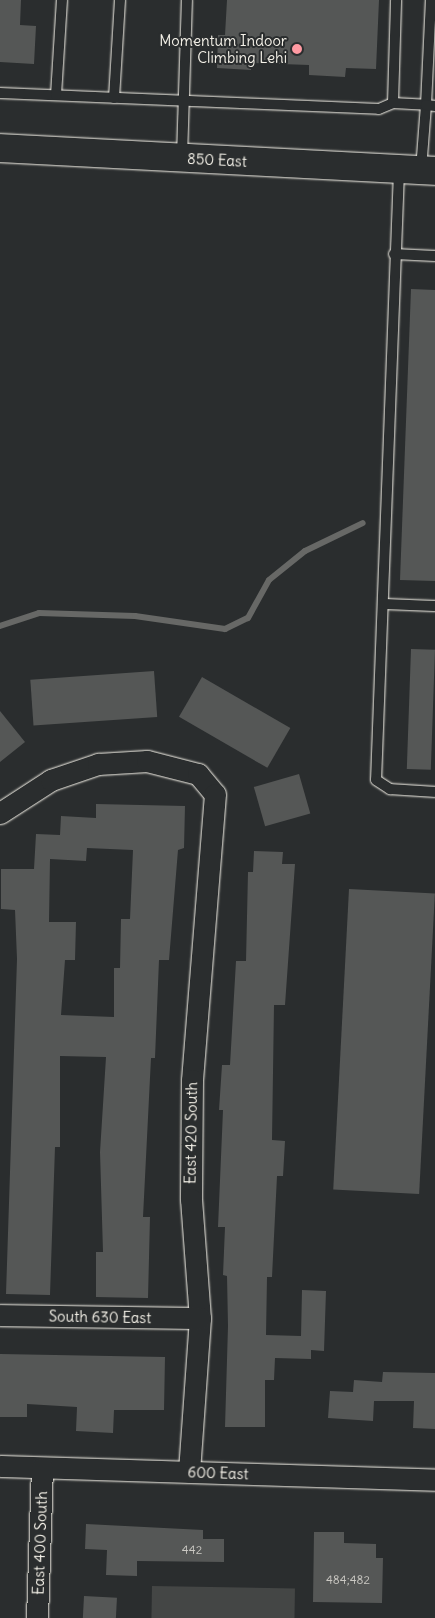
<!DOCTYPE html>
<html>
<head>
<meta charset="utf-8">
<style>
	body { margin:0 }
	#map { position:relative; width:435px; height:1618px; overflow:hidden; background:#2a2d2e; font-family:Delius,sans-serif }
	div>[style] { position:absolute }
	.green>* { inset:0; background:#444645; transform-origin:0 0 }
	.stream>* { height:6px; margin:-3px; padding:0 3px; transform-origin:3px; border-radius:3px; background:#676866 }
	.building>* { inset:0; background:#555756; transform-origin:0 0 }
	.roads { filter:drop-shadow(0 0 1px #f4f1e8) drop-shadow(0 0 1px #f4f1e8) }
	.lane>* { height:10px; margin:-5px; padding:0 5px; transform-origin:5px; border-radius:5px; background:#2a2d2e }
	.street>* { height:21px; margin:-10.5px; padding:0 10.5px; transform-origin:10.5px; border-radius:10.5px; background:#2a2d2e }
	.secondary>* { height:28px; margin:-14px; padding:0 14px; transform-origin:14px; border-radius:14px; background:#2a2d2e }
	.dots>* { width:14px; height:14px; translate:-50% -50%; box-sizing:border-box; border:2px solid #2a2d2e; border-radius:50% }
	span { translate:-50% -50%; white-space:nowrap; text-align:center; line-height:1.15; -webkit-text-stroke:4px #2a2d2e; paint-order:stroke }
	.number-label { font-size:12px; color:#cccac4 }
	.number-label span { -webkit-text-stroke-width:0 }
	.poi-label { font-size:15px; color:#f4f1e8 }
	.right { translate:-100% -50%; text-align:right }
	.street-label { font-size:15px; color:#f4f1e8 }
</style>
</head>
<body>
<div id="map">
	<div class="green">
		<div style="left:152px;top:1586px;width:143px;height:32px;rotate:1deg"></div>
	</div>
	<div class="stream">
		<div style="left:0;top:626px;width:41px;rotate:-18.4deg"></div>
		<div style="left:39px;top:613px;width:96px;rotate:1.8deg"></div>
		<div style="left:135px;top:616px;width:91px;rotate:8.2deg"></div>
		<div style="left:225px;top:629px;width:25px;rotate:-26deg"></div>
		<div style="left:248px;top:618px;width:43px;rotate:-61.1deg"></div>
		<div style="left:269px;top:580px;width:46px;rotate:-38.9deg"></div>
		<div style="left:305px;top:551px;width:64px;rotate:-25.8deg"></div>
	</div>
	<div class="building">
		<div style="clip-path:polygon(0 0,21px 0,20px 25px,36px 26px,34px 64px,0 62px)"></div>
		<div style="clip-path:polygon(227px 0,379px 0,376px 69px,346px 68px,345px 77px,309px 75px,309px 65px,251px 63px,251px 70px,217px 68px,218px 35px,225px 35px)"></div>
		<div style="clip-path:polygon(411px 289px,435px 290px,435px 581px,400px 580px)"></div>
		<div style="left:411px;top:649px;width:24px;height:120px;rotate:2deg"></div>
		<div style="left:154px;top:671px;width:46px;height:124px;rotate:86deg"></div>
		<div style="left:202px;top:677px;width:102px;height:46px;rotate:30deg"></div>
		<div style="clip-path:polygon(0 711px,25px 742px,0 762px)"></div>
		<div style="left:299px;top:774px;width:41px;height:47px;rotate:74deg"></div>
		<div style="clip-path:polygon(evenodd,96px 804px,185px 806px,184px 848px,178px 850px,169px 960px,159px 960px,155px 1058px,151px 1058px,143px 1217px,150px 1217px,148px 1298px,96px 1297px,96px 1252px,103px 1252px,100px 1152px,106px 1057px,60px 1056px,60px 1147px,55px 1147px,50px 1295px,6px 1294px,17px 959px,15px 910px,1px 909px,1px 869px,34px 869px,36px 834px,60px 835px,61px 816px,96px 818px,96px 804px,87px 848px,133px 850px,130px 919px,121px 919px,120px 968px,114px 968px,114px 1017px,61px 1015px,65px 960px,75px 960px,76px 922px,49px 922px,50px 859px,86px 861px,87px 848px)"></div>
		<div style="clip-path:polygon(254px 851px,283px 852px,282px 864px,295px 864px,285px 1005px,274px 1005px,272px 1140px,285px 1141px,283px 1176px,277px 1176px,272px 1277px,267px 1277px,266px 1335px,301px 1336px,302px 1290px,326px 1291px,324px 1351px,311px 1350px,311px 1359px,275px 1358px,274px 1380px,265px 1380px,265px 1427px,225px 1427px,228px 1326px,227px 1276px,223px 1275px,225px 1227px,218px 1227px,223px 1110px,219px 1110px,222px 1065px,230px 1065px,236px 961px,246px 961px,248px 872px,253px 872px)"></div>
		<div style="left:349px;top:889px;width:86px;height:301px;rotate:3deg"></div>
		<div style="clip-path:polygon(0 1354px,165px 1357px,164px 1410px,114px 1410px,113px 1433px,76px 1431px,77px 1407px,27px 1404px,27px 1417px,0 1417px)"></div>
		<div style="clip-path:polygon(383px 1372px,435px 1373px,435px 1429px,413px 1428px,414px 1401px,374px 1401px,373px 1421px,328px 1418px,330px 1391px,353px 1392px,354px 1380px,382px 1382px)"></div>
		<div style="clip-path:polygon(86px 1524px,203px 1530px,203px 1539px,224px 1539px,224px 1562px,137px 1561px,137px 1576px,106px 1575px,107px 1550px,85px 1549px)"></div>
		<div style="clip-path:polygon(314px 1532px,344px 1532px,344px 1543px,376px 1544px,376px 1558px,383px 1558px,382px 1603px,313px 1602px)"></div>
		<div style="left:84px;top:1596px;width:33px;height:22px;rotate:3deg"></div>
	</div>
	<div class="roads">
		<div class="lane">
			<div style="left:0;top:93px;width:379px;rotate:2.4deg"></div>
			<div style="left:379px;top:109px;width:15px;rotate:-23deg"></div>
			<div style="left:393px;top:103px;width:103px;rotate:-88.3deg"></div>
			<div style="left:56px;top:95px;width:95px;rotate:-86.4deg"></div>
			<div style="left:114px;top:98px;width:98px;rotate:-86.5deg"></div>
			<div style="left:393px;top:103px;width:33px;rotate:3deg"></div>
			<div style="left:426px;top:105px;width:105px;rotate:-87.3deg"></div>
			<div style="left:182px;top:157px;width:157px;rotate:-88.2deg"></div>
			<div style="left:421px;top:170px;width:65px;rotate:-85.6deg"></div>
			<div style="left:426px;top:105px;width:9px;rotate:6deg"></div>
			<div style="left:399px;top:171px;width:609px;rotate:92.16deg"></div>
			<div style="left:376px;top:780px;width:17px;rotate:33deg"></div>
			<div style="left:390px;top:789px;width:45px;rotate:3.8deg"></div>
			<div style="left:394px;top:254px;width:41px;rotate:2.8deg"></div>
			<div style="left:384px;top:604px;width:51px;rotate:2.2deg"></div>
		</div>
		<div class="street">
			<div style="left:0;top:813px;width:61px;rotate:-32.9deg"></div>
			<div style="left:51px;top:780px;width:50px;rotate:-18.8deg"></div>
			<div style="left:98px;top:764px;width:49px;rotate:-3.5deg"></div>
			<div style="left:147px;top:761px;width:53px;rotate:14.3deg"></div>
			<div style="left:198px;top:774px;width:26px;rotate:50deg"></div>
			<div style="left:215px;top:794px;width:287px;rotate:94.6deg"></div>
			<div style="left:192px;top:1080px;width:119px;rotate:90.5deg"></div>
			<div style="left:191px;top:1199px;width:119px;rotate:85.7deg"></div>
			<div style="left:200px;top:1318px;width:154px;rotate:94.1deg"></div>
			<div style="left:0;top:1315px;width:200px;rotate:0.9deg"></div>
			<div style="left:0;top:1466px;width:435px;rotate:1.8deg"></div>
			<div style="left:37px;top:1618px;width:150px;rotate:-88.1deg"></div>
		</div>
		<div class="secondary">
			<div style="left:0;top:148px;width:436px;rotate:3deg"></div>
		</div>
	</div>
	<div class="dots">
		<div style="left:297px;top:49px;background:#ff9aa2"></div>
	</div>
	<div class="number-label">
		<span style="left:192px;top:1550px">442</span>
		<span style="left:348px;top:1580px">484;482</span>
	</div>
	<div class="poi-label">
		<span class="right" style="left:287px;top:49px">Momentum Indoor<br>Climbing Lehi</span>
	</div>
	<div class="street-label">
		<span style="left:217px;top:160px;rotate:3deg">850 East</span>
		<span style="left:191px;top:1133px;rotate:-89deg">East 420 South</span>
		<span style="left:100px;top:1317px;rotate:1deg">South 630 East</span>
		<span style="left:218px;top:1473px;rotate:2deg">600 East</span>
		<span style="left:40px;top:1543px;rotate:-88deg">East 400 South</span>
	</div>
</div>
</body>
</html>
